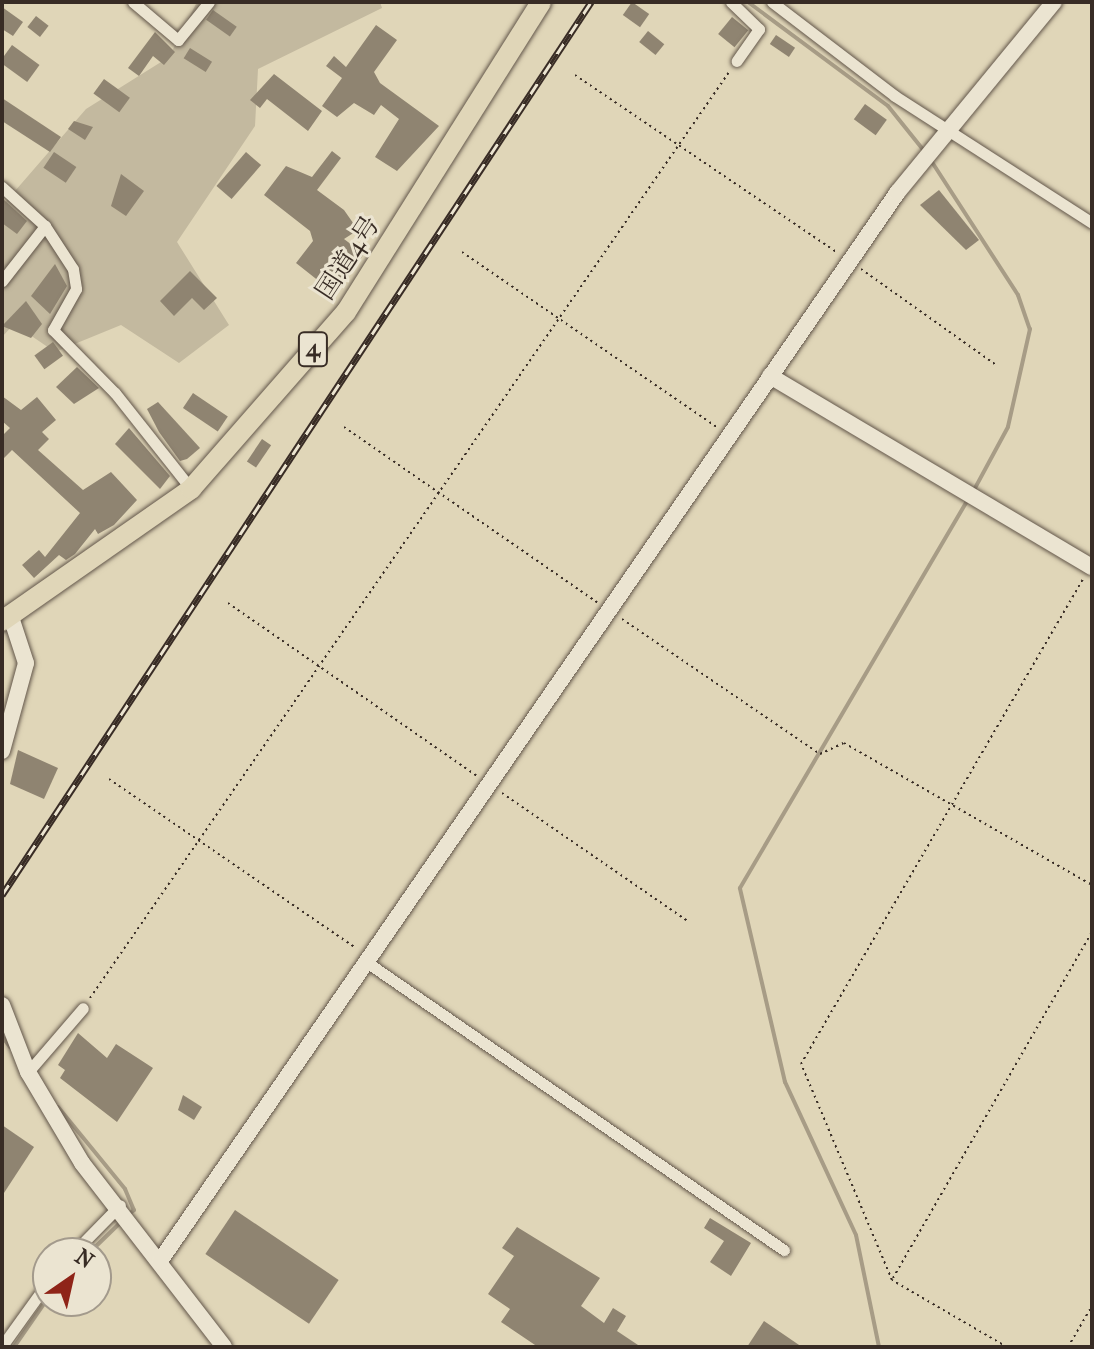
<!DOCTYPE html>
<html>
<head>
<meta charset="utf-8">
<style>
	body { margin:0 }
	#map { position:relative; width:1094px; height:1349px; overflow:hidden; background:#e0d6b8; font-family:"IM FELL French Canon","Noto Serif JP",serif }
	div>[style] { position:absolute }
	.green>* { inset:0; background:#c3b99f }
	.stream>* { height:4px; margin:-2px; padding:0 2px; transform-origin:2px; border-radius:2px; background:#a79c86 }
	.building>* { inset:0; background:#8f8471; transform-origin:0 0 }
	.path>* { height:2px; margin-top:-1px; transform-origin:0; background:repeating-linear-gradient(90deg,#382c25 0 2px,transparent 0 6px) }
	.roads { filter:drop-shadow(0 0 2px #62564a) drop-shadow(0 0 2px #62564a) }
	.street>* { height:11px; margin:-5.5px; padding:0 5.5px; transform-origin:5.5px; border-radius:5.5px; background:#ebe4d1 }
	.secondary>* { height:16px; margin:-8px; padding:0 8px; transform-origin:8px; border-radius:8px; background:#ebe4d1 }
	.highway>* { height:20px; margin:-10px; padding:0 10px; transform-origin:10px; border-radius:10px; background:#e0d6b8 }
	.rail>* { height:7px; margin-top:-3.5px; transform-origin:0; background:repeating-linear-gradient(90deg,#ebe4d1 0 12px,#382c25 0 24px); box-sizing:border-box; border-block:2px solid #382c25 }
	span { translate:-50% -50%; white-space:nowrap; text-align:center; line-height:1.15; -webkit-text-stroke:6px #ebe4d1; paint-order:stroke }
	.shield-label span { padding:2px 6px; background:#ebe4d1; border:2px solid; border-radius:6px; -webkit-text-stroke-width:0 }
	.shield-label { font-size:24px; color:#382c25; font-weight:700 }
	.street-label { font-size:26px; color:#382c25 }
	.frame { position:absolute; inset:0; border:4px solid #382c25; pointer-events:none }
	.north { position:absolute; left:32px; top:1237px; width:80px; height:80px; box-sizing:border-box; background:#ebe4d1; border:2px solid #a39a8c; border-radius:50%; rotate:34deg; font-size:22px; font-weight:700; line-height:32px; text-align:center; color:#382c25 }
	.north::after { content:''; display:block; margin:auto; width:28px; height:36px; background:#8f2418; clip-path:polygon(50% 0,100% 100%,50% 72%,0 100%) }
</style>
</head>
<body>
<div id="map">
	<div class="green">
		<div style="clip-path:polygon(197px 2px,380px 2px,382px 8px,258px 69px,255px 126px,177px 242px,229px 325px,179px 363px,121px 325px,55px 352px,14px 324px,2px 337px,2px 206px,86px 109px,169px 57px)"></div>
	</div>
	<div class="stream">
		<div style="left:748px;top:2px;width:174px;rotate:36.6deg"></div>
		<div style="left:888px;top:106px;width:59px;rotate:51.2deg"></div>
		<div style="left:930px;top:159px;width:162px;rotate:57.1deg"></div>
		<div style="left:1018px;top:295px;width:36px;rotate:71deg"></div>
		<div style="left:1030px;top:329px;width:100px;rotate:102.7deg"></div>
		<div style="left:1008px;top:427px;width:72px;rotate:118.4deg"></div>
		<div style="left:2px;top:1036px;width:14px;rotate:54deg"></div>
		<div style="left:58px;top:1107px;width:106px;rotate:50.7deg"></div>
		<div style="left:125px;top:1189px;width:23px;rotate:67deg"></div>
		<div style="left:134px;top:1210px;width:6px;rotate:141deg"></div>
		<div style="left:89px;top:1253px;width:47px;rotate:-44.1deg"></div>
		<div style="left:14px;top:1347px;width:60px;rotate:-55.2deg"></div>
		<div style="left:879px;top:1347px;width:114px;rotate:-101.6deg"></div>
		<div style="left:856px;top:1235px;width:169px;rotate:-114.9deg"></div>
		<div style="left:785px;top:1082px;width:199px;rotate:-103.1deg"></div>
		<div style="left:740px;top:888px;width:452px;rotate:-59.6deg"></div>
	</div>
	<div class="building">
		<div style="left:632px;top:2px;width:21px;height:16px;rotate:35deg"></div>
		<div style="clip-path:polygon(2px 7px,23px 22px,13px 36px,2px 29px)"></div>
		<div style="left:213px;top:10px;width:29px;height:12px;rotate:35deg"></div>
		<div style="left:36px;top:16px;width:16px;height:14px;rotate:38deg"></div>
		<div style="left:732px;top:17px;width:21px;height:22px;rotate:39deg"></div>
		<div style="clip-path:polygon(376px 25px,397px 40px,374px 72px,380px 83px,439px 126px,397px 171px,375px 157px,399px 119px,381px 105px,374px 115px,354px 103px,337px 117px,322px 106px,342px 78px,326px 66px,334px 56px,346px 67px)"></div>
		<div style="left:648px;top:31px;width:21px;height:14px;rotate:39deg"></div>
		<div style="clip-path:polygon(155px 32px,175px 52px,164px 65px,153px 56px,139px 76px,128px 68px)"></div>
		<div style="left:776px;top:35px;width:23px;height:11px;rotate:34deg"></div>
		<div style="left:12px;top:45px;width:34px;height:21px;rotate:36deg"></div>
		<div style="left:190px;top:48px;width:26px;height:12px;rotate:32deg"></div>
		<div style="clip-path:polygon(274px 74px,322px 111px,308px 131px,267px 99px,260px 108px,250px 100px)"></div>
		<div style="left:104px;top:79px;width:32px;height:18px;rotate:36deg"></div>
		<div style="clip-path:polygon(2px 98px,61px 137px,50px 152px,2px 121px)"></div>
		<div style="left:865px;top:104px;width:27px;height:19px;rotate:36deg"></div>
		<div style="clip-path:polygon(74px 121px,93px 127px,85px 140px,68px 129px)"></div>
		<div style="clip-path:polygon(332px 151px,341px 158px,317px 190px,344px 210px,358px 230px,344px 239px,364px 254px,343px 283px,328px 272px,320px 282px,296px 263px,313px 241px,310px 231px,264px 195px,286px 166px,312px 177px)"></div>
		<div style="left:54px;top:152px;width:27px;height:19px;rotate:34deg"></div>
		<div style="left:246px;top:152px;width:20px;height:45px;rotate:41deg"></div>
		<div style="clip-path:polygon(121px 174px,144px 191px,126px 216px,111px 206px)"></div>
		<div style="clip-path:polygon(939px 190px,979px 240px,966px 250px,920px 205px)"></div>
		<div style="clip-path:polygon(2px 198px,27px 221px,17px 234px,2px 223px)"></div>
		<div style="clip-path:polygon(55px 264px,67px 286px,50px 314px,31px 296px)"></div>
		<div style="clip-path:polygon(190px 271px,217px 298px,204px 310px,192px 298px,174px 316px,160px 301px)"></div>
		<div style="clip-path:polygon(26px 301px,42px 324px,31px 338px,2px 326px)"></div>
		<div style="left:53px;top:342px;width:17px;height:23px;rotate:54deg"></div>
		<div style="clip-path:polygon(77px 367px,99px 388px,74px 404px,56px 387px)"></div>
		<div style="left:193px;top:393px;width:42px;height:18px;rotate:34deg"></div>
		<div style="clip-path:polygon(2px 396px,21px 410px,37px 397px,56px 420px,42px 432px,49px 439px,38px 450px,83px 490px,111px 472px,137px 500px,114px 525px,98px 534px,95px 529px,75px 554px,66px 560px,59px 555px,34px 578px,22px 565px,39px 550px,45px 557px,80px 513px,12px 450px,2px 460px,2px 436px,10px 428px,2px 421px)"></div>
		<div style="clip-path:polygon(158px 402px,200px 448px,187px 459px,180px 461px,159px 432px,147px 409px)"></div>
		<div style="clip-path:polygon(129px 428px,170px 476px,160px 489px,115px 444px)"></div>
		<div style="left:262px;top:439px;width:11px;height:27px;rotate:34deg"></div>
		<div style="clip-path:polygon(18px 750px,58px 768px,44px 799px,10px 784px)"></div>
		<div style="clip-path:polygon(78px 1033px,107px 1058px,116px 1044px,153px 1068px,117px 1122px,60px 1078px,65px 1070px,58px 1065px)"></div>
		<div style="clip-path:polygon(183px 1095px,202px 1107px,194px 1120px,178px 1110px)"></div>
		<div style="clip-path:polygon(2px 1125px,34px 1147px,2px 1196px)"></div>
		<div style="left:235px;top:1210px;width:125px;height:53px;rotate:34deg"></div>
		<div style="clip-path:polygon(710px 1218px,751px 1243px,731px 1276px,710px 1262px,724px 1241px,704px 1228px)"></div>
		<div style="clip-path:polygon(517px 1227px,600px 1278px,581px 1306px,604px 1323px,613px 1308px,626px 1316px,617px 1331px,641px 1347px,538px 1347px,501px 1322px,510px 1309px,488px 1294px,514px 1256px,502px 1248px)"></div>
		<div style="clip-path:polygon(764px 1321px,802px 1347px,747px 1347px)"></div>
	</div>
	<div class="path">
		<div style="left:575px;top:75px;width:315px;rotate:34.1deg"></div>
		<div style="left:462px;top:252px;width:311px;rotate:34.5deg"></div>
		<div style="left:861px;top:269px;width:166px;rotate:35.4deg"></div>
		<div style="left:344px;top:427px;width:308px;rotate:34.7deg"></div>
		<div style="left:228px;top:603px;width:303px;rotate:34.8deg"></div>
		<div style="left:622px;top:619px;width:240px;rotate:34.3deg"></div>
		<div style="left:820px;top:754px;width:26px;rotate:-25deg"></div>
		<div style="left:844px;top:743px;width:286px;rotate:29.8deg"></div>
		<div style="left:109px;top:779px;width:299px;rotate:34.4deg"></div>
		<div style="left:502px;top:793px;width:227px;rotate:34.6deg"></div>
		<div style="left:90px;top:998px;width:1125px;rotate:-55.39deg"></div>
		<div style="left:893px;top:1278px;width:399px;rotate:-60.1deg"></div>
		<div style="left:1007px;top:1347px;width:133px;rotate:-149.8deg"></div>
		<div style="left:892px;top:1280px;width:234px;rotate:-112.8deg"></div>
		<div style="left:801px;top:1064px;width:561px;rotate:-59.82deg"></div>
		<div style="left:1068px;top:1347px;width:48px;rotate:-59.7deg"></div>
	</div>
	<div class="roads">
		<div class="street">
			<div style="left:133px;top:2px;width:59px;rotate:40.2deg"></div>
			<div style="left:178px;top:40px;width:49px;rotate:-50.8deg"></div>
			<div style="left:731px;top:2px;width:39px;rotate:44deg"></div>
			<div style="left:759px;top:29px;width:39px;rotate:125deg"></div>
			<div style="left:772px;top:2px;width:155px;rotate:37.4deg"></div>
			<div style="left:895px;top:96px;width:234px;rotate:32.8deg"></div>
			<div style="left:2px;top:187px;width:58px;rotate:42.2deg"></div>
			<div style="left:45px;top:226px;width:51px;rotate:56.9deg"></div>
			<div style="left:73px;top:269px;width:20px;rotate:81deg"></div>
			<div style="left:76px;top:289px;width:47px;rotate:119.3deg"></div>
			<div style="left:53px;top:330px;width:88px;rotate:45.5deg"></div>
			<div style="left:115px;top:393px;width:122px;rotate:51.6deg"></div>
			<div style="left:2px;top:281px;width:70px;rotate:-52deg"></div>
			<div style="left:365px;top:961px;width:509px;rotate:34.6deg"></div>
			<div style="left:28px;top:1072px;width:84px;rotate:-49.3deg"></div>
			<div style="left:73px;top:1253px;width:67px;rotate:-45.6deg"></div>
			<div style="left:2px;top:1346px;width:79px;rotate:-54.3deg"></div>
		</div>
		<div class="secondary">
			<div style="left:770px;top:376px;width:374px;rotate:30.7deg"></div>
			<div style="left:2px;top:751px;width:91px;rotate:-74.7deg"></div>
			<div style="left:26px;top:663px;width:48px;rotate:-108.1deg"></div>
			<div style="left:2px;top:1005px;width:72px;rotate:68.8deg"></div>
			<div style="left:28px;top:1072px;width:106px;rotate:59.3deg"></div>
			<div style="left:82px;top:1163px;width:232px;rotate:52.3deg"></div>
			<div style="left:160px;top:1261px;width:1298px;rotate:-55.39deg"></div>
			<div style="left:897px;top:193px;width:247px;rotate:-50.6deg"></div>
		</div>
		<div class="highway">
			<div style="left:2px;top:621px;width:231px;rotate:-34.9deg"></div>
			<div style="left:191px;top:489px;width:235px;rotate:-48.8deg"></div>
			<div style="left:346px;top:312px;width:366px;rotate:-57.8deg"></div>
		</div>
	</div>
	<div class="rail">
		<div style="left:2px;top:895px;width:1070px;rotate:-56.59deg"></div>
	</div>
	<div class="shield-label">
		<span style="left:313px;top:349px">4</span>
	</div>
	<div class="street-label">
		<span style="left:348px;top:258px;rotate:-57deg">国道4号</span>
	</div>
	<div class="frame"></div>
	<div class="north">N</div>
</div>
</body>
</html>
